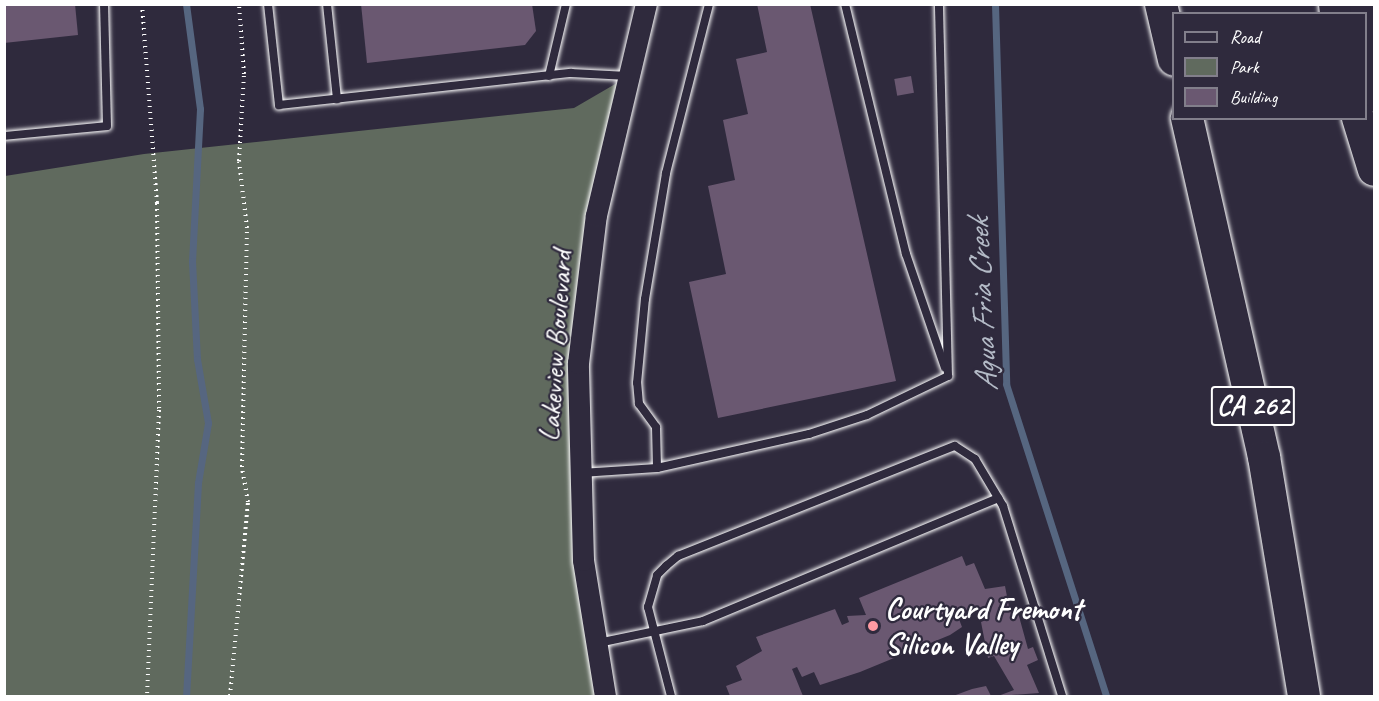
<!DOCTYPE html>
<html>
<head>
<meta charset="utf-8">
<style>
	body { margin:0 }
	#map { position:relative; width:1379px; height:701px; overflow:hidden; background:#2f2a3d; font-family:Caveat,sans-serif }
	div>[style] { position:absolute }
	.green>* { inset:0; background:#606a5e }
	.stream>* { height:7px; margin:-3.5px; padding:0 3.5px; transform-origin:3.5px; border-radius:3.5px; background:#566680 }
	.building>* { inset:0; background:#6a5871; transform-origin:0 0 }
	.path>* { height:4px; margin-top:-2px; transform-origin:0; background:repeating-linear-gradient(90deg,#fff 0 1.5px,transparent 0 6px) }
	.roads { filter:drop-shadow(0 0 2px #fff) drop-shadow(0 0 2px #fff) }
	.service>* { height:8px; margin:-4px; padding:0 4px; transform-origin:4px; border-radius:4px; background:#2f2a3d }
	.tertiary>* { height:21px; margin:-10.5px; padding:0 10.5px; transform-origin:10.5px; border-radius:10.5px; background:#2f2a3d }
	.motorway>* { height:32px; margin:-16px; padding:0 16px; transform-origin:16px; border-radius:16px; background:#2f2a3d }
	.dots>* { width:16px; height:16px; translate:-50% -50%; box-sizing:border-box; border:3px solid #2f2a3d; border-radius:50% }
	span { translate:-50% -50%; white-space:nowrap; text-align:center; line-height:1.15; -webkit-text-stroke:4.5px #2f2a3d; paint-order:stroke }
	.shield-label span { padding:2px 4px; background:#2f2a3d; border:2px solid; border-radius:4px; -webkit-text-stroke-width:0 }
	.shield-label { font-size:28px; color:#fff; font-weight:700 }
	.street-label { font-size:30px; color:#fff }
	.poi-label { font-size:30px; color:#fff; font-weight:700 }
	.left { translate:0 -50%; text-align:left }
	.water-label { font-size:32px; color:#b3bac6; font-style:italic }
	.frame { position:absolute; inset:0; border:6px solid #fff; pointer-events:none }
	.legend { position:absolute; left:1172px; top:12px; width:195px; height:108px; box-sizing:border-box; background:#2f2a3d; border:2px solid #827f8b; margin:0; padding:8px 10px; list-style:none; font-size:18px; color:#fff }
	.legend li { display:flex; align-items:center; gap:12px; height:30px }
	.legend b { width:30px; border:2px solid #827f8b }
</style>
</head>
<body>
<div id="map">
	<div class="green">
		<div style="clip-path:polygon(629px 76px,606px 166px,576px 410px,605px 696px,5px 696px,5px 176px,144px 154px,574px 108px)"></div>
	</div>
	<div class="stream">
		<div style="left:186px;top:4px;width:106px;rotate:82.4deg"></div>
		<div style="left:200px;top:109px;width:152px;rotate:93deg"></div>
		<div style="left:192px;top:261px;width:98px;rotate:87.1deg"></div>
		<div style="left:197px;top:359px;width:65px;rotate:80.2deg"></div>
		<div style="left:208px;top:423px;width:61px;rotate:99.5deg"></div>
		<div style="left:198px;top:483px;width:213px;rotate:93.2deg"></div>
		<div style="left:995px;top:4px;width:380px;rotate:88.3deg"></div>
		<div style="left:1006px;top:384px;width:328px;rotate:72.2deg"></div>
	</div>
	<div class="building">
		<div style="clip-path:polygon(4px 4px,75px 4px,78px 35px,4px 43px)"></div>
		<div style="clip-path:polygon(361px 4px,532px 4px,536px 31px,525px 45px,367px 63px)"></div>
		<div style="clip-path:polygon(757px 4px,810px 4px,896px 381px,718px 418px,689px 282px,726px 274px,708px 186px,735px 180px,723px 120px,748px 114px,736px 59px,767px 52px)"></div>
		<div style="left:911px;top:76px;width:17px;height:17px;rotate:80deg"></div>
		<div style="clip-path:polygon(962px 556px,966px 566px,974px 563px,985px 589px,1005px 586px,1010px 612px,1017px 609px,1028px 649px,1033px 647px,1038px 660px,1027px 665px,1039px 693px,998px 696px,1014px 690px,994px 656px,988px 658px,981px 622px,986px 620px,974px 607px,957px 614px,962px 627px,950px 635px,860px 672px,820px 685px,814px 672px,802px 677px,797px 667px,792px 669px,803px 696px,730px 696px,726px 686px,742px 680px,736px 666px,762px 651px,756px 637px,835px 609px,842px 625px,849px 622px,847px 616px,866px 615px,859px 598px)"></div>
		<div style="clip-path:polygon(986px 686px,991px 696px,953px 696px,972px 689px)"></div>
	</div>
	<div class="path">
		<div style="left:142px;top:4px;width:200px;rotate:85.7deg"></div>
		<div style="left:157px;top:203px;width:207px;rotate:89.4deg"></div>
		<div style="left:159px;top:410px;width:286px;rotate:92.4deg"></div>
		<div style="left:230px;top:696px;width:195px;rotate:-84.7deg"></div>
		<div style="left:248px;top:502px;width:36px;rotate:-100deg"></div>
		<div style="left:242px;top:467px;width:239px;rotate:-88.8deg"></div>
		<div style="left:247px;top:228px;width:67px;rotate:-96.8deg"></div>
		<div style="left:239px;top:161px;width:87px;rotate:-86.7deg"></div>
		<div style="left:244px;top:74px;width:70px;rotate:-94.1deg"></div>
	</div>
	<div class="roads">
		<div class="service">
			<div style="left:268px;top:4px;width:102px;rotate:83.8deg"></div>
			<div style="left:279px;top:105px;width:294px;rotate:-6.3deg"></div>
			<div style="left:571px;top:73px;width:57px;rotate:3deg"></div>
			<div style="left:327px;top:4px;width:96px;rotate:84deg"></div>
			<div style="left:845px;top:4px;width:257px;rotate:76.3deg"></div>
			<div style="left:906px;top:254px;width:120px;rotate:71.1deg"></div>
			<div style="left:549px;top:76px;width:74px;rotate:-76.7deg"></div>
			<div style="left:4px;top:136px;width:103px;rotate:-5.5deg"></div>
			<div style="left:107px;top:126px;width:122px;rotate:-91.4deg"></div>
			<div style="left:657px;top:468px;width:41px;rotate:-91.4deg"></div>
			<div style="left:656px;top:427px;width:29px;rotate:-126deg"></div>
			<div style="left:639px;top:404px;width:21px;rotate:-95deg"></div>
			<div style="left:637px;top:383px;width:84px;rotate:-84.6deg"></div>
			<div style="left:645px;top:299px;width:128px;rotate:-80.5deg"></div>
			<div style="left:666px;top:173px;width:174px;rotate:-75.7deg"></div>
			<div style="left:581px;top:473px;width:76px;rotate:-3.8deg"></div>
			<div style="left:657px;top:468px;width:156px;rotate:-12.6deg"></div>
			<div style="left:809px;top:434px;width:61px;rotate:-18.1deg"></div>
			<div style="left:867px;top:415px;width:90px;rotate:-25.7deg"></div>
			<div style="left:948px;top:376px;width:372px;rotate:-91.4deg"></div>
			<div style="left:598px;top:643px;width:107px;rotate:-11.8deg"></div>
			<div style="left:703px;top:621px;width:320px;rotate:-22.6deg"></div>
			<div style="left:671px;top:696px;width:92px;rotate:-104.5deg"></div>
			<div style="left:648px;top:607px;width:33px;rotate:-74deg"></div>
			<div style="left:657px;top:575px;width:13px;rotate:-45deg"></div>
			<div style="left:666px;top:566px;width:16px;rotate:-40deg"></div>
			<div style="left:678px;top:556px;width:298px;rotate:-21.7deg"></div>
			<div style="left:955px;top:446px;width:24px;rotate:33deg"></div>
			<div style="left:975px;top:459px;width:55px;rotate:59.2deg"></div>
			<div style="left:1003px;top:506px;width:199px;rotate:72.7deg"></div>
		</div>
		<div class="tertiary">
			<div style="left:605px;top:696px;width:138px;rotate:-99.2deg"></div>
			<div style="left:583px;top:560px;width:197px;rotate:-91.5deg"></div>
			<div style="left:578px;top:363px;width:149px;rotate:-83.1deg"></div>
			<div style="left:596px;top:215px;width:217px;rotate:-76.7deg"></div>
		</div>
		<div class="motorway">
			<div style="left:1161px;top:4px;width:57px;rotate:76.9deg"></div>
			<div style="left:1335px;top:4px;width:10px;rotate:84deg"></div>
			<div style="left:1366px;top:4px;width:92px;rotate:85deg"></div>
			<div style="left:1187px;top:118px;width:348px;rotate:77.2deg"></div>
			<div style="left:1264px;top:457px;width:242px;rotate:80.5deg"></div>
			<div style="left:1358px;top:118px;width:54px;rotate:72.9deg"></div>
		</div>
	</div>
	<div class="dots">
		<div style="left:873px;top:626px;background:#ff9aa2"></div>
	</div>
	<div class="shield-label">
		<span style="left:1253px;top:406px">CA 262</span>
	</div>
	<div class="street-label">
		<span style="left:555px;top:346px;rotate:-86deg">Lakeview Boulevard</span>
	</div>
	<div class="poi-label">
		<span class="left" style="left:885px;top:626px">Courtyard Fremont<br>Silicon Valley</span>
	</div>
	<div class="water-label">
		<span style="left:983px;top:305px;rotate:-93deg">Agua Fria Creek</span>
	</div>
	<div class="frame"></div>
	<ul class="legend">
	<li><b style="height:8px;background:#2f2a3d"></b>Road</li>
	<li><b style="height:16px;background:#606a5e"></b>Park</li>
	<li><b style="height:16px;background:#6a5871"></b>Building</li>
	</ul>
</div>
</body>
</html>
